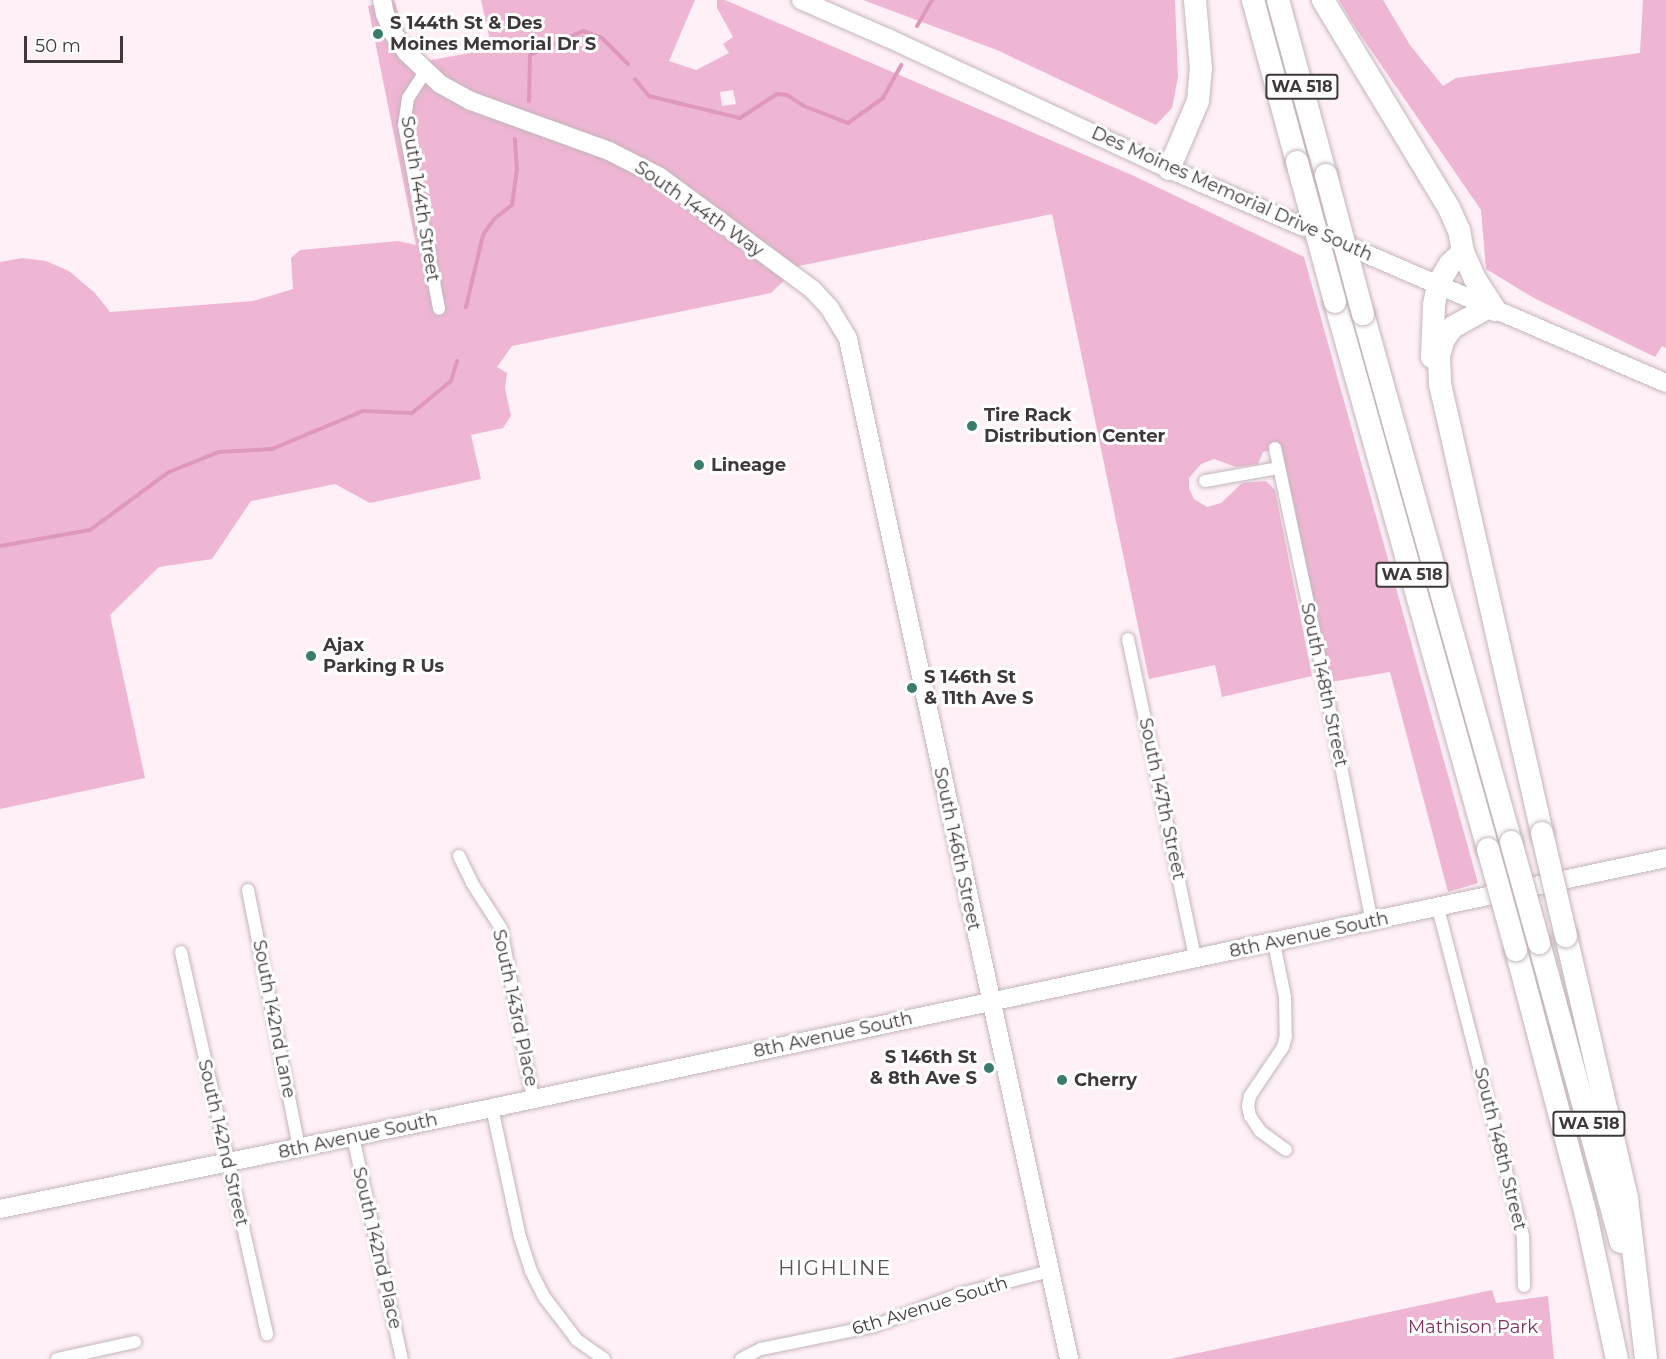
<!DOCTYPE html>
<html>
<head>
<meta charset="utf-8">
<style>
	body { margin:0 }
	#map { position:relative; width:1666px; height:1359px; overflow:hidden; background:#fff0f7; font-family:Montserrat,sans-serif }
	div>[style] { position:absolute }
	.green>* { inset:0; background:#efb6d4 }
	.stream>* { height:4px; margin:-2px; padding:0 2px; transform-origin:2px; border-radius:2px; background:#dd98bc }
	.roads { filter:drop-shadow(0 0 2px #c3b5bc) drop-shadow(0 0 2px #c3b5bc) }
	.street>* { height:12px; margin:-6px; padding:0 6px; transform-origin:6px; border-radius:6px; background:#fff }
	.secondary>* { height:18px; margin:-9px; padding:0 9px; transform-origin:9px; border-radius:9px; background:#fff }
	.highway>* { height:22px; margin:-11px; padding:0 11px; transform-origin:11px; border-radius:11px; background:#fff }
	.bridges { filter:drop-shadow(0 0 2px #c3b5bc) drop-shadow(0 0 2px #c3b5bc) }
	.highway-bridge>* { height:22px; margin:-11px; padding:0 11px; transform-origin:11px; border-radius:11px; background:#fff }
	.dots>* { width:16px; height:16px; translate:-50% -50%; box-sizing:border-box; border:3px solid #fff; border-radius:50% }
	span { translate:-50% -50%; white-space:nowrap; text-align:center; line-height:1.15; -webkit-text-stroke:6px #fff; paint-order:stroke }
	.shield-label span { padding:2px 4px; background:#fff; border:2px solid; border-radius:4px; -webkit-text-stroke-width:0 }
	.shield-label { font-size:16px; color:#3e383b; font-weight:700 }
	.poi-label { font-size:18px; color:#3e383b; font-weight:700 }
	.left { translate:0 -50%; text-align:left }
	.right { translate:-100% -50%; text-align:right }
	.street-label { font-size:18px; color:#3e383b }
	.park-label { font-size:18px; color:#7e2e5e }
	.neighbourhood-label { font-size:20px; color:#5c5056; letter-spacing:1.5px }
	.scale { position:absolute; left:24px; top:36px; width:99px; height:27px; box-sizing:border-box; border:3px solid #3e383b; border-top:0; padding-left:8px; font-size:18px; line-height:21px; white-space:nowrap; color:#3e383b; -webkit-text-stroke:4px #fff; paint-order:stroke }
</style>
</head>
<body>
<div id="map">
	<div class="green">
		<div style="clip-path:polygon(evenodd,394px 0,415px 63px,492px 49px,481px 0,695px 0,669px 61px,696px 70px,729px 53px,723px 44px,733px 37px,717px 8px,717px 0,725px 0,1134px 176px,1304px 257px,1478px 883px,1448px 892px,1390px 672px,1331px 682px,1282px 448px,1263px 452px,1258px 464px,1236px 467px,1214px 459px,1201px 464px,1189px 478px,1189px 488px,1194px 499px,1207px 507px,1221px 503px,1242px 483px,1266px 481px,1275px 490px,1312px 676px,1222px 697px,1215px 665px,1149px 679px,1052px 214px,799px 266px,771px 293px,512px 346px,497px 367px,507px 373px,505px 388px,511px 416px,503px 428px,471px 435px,481px 479px,370px 503px,335px 484px,251px 501px,212px 559px,159px 567px,110px 615px,145px 778px,0 809px,0 262px,22px 258px,46px 261px,69px 271px,95px 293px,110px 312px,253px 301px,293px 289px,291px 258px,300px 250px,398px 241px,416px 245px,368px 6px,394px 0,733px 90px,736px 104px,722px 106px,720px 92px,733px 90px)"></div>
		<div style="clip-path:polygon(863px 0,1175px 0,1178px 77px,1172px 108px,1156px 125px,997px 50px)"></div>
		<div style="clip-path:polygon(1339px 0,1383px 0,1410px 45px,1443px 86px,1456px 78px,1640px 53px,1643px 0,1666px 0,1666px 348px,1662px 346px,1655px 357px,1534px 298px,1486px 269px,1481px 210px,1355px 27px)"></div>
		<div style="clip-path:polygon(1492px 1290px,1496px 1303px,1548px 1296px,1554px 1359px,1170px 1359px)"></div>
	</div>
	<div class="stream">
		<div style="left:917px;top:26px;width:30px;rotate:-60deg"></div>
		<div style="left:635px;top:79px;width:22px;rotate:51deg"></div>
		<div style="left:649px;top:96px;width:94px;rotate:13.6deg"></div>
		<div style="left:740px;top:118px;width:44px;rotate:-33deg"></div>
		<div style="left:777px;top:94px;width:10px;rotate:6deg"></div>
		<div style="left:787px;top:95px;width:20px;rotate:33deg"></div>
		<div style="left:804px;top:106px;width:47px;rotate:21.1deg"></div>
		<div style="left:848px;top:123px;width:43px;rotate:-35.5deg"></div>
		<div style="left:883px;top:98px;width:38px;rotate:-61deg"></div>
		<div style="left:529px;top:101px;width:46px;rotate:-88.8deg"></div>
		<div style="left:530px;top:55px;width:58px;rotate:-24.4deg"></div>
		<div style="left:583px;top:31px;width:20px;rotate:20deg"></div>
		<div style="left:602px;top:38px;width:37px;rotate:45deg"></div>
		<div style="left:466px;top:307px;width:74px;rotate:-76.7deg"></div>
		<div style="left:483px;top:235px;width:19px;rotate:-55deg"></div>
		<div style="left:494px;top:219px;width:23px;rotate:-38deg"></div>
		<div style="left:512px;top:205px;width:35px;rotate:-82deg"></div>
		<div style="left:517px;top:170px;width:31px;rotate:-94deg"></div>
		<div style="left:0;top:546px;width:91px;rotate:-10.1deg"></div>
		<div style="left:90px;top:530px;width:98px;rotate:-36.3deg"></div>
		<div style="left:169px;top:472px;width:54px;rotate:-21.8deg"></div>
		<div style="left:219px;top:452px;width:53px;rotate:-3.2deg"></div>
		<div style="left:272px;top:449px;width:99px;rotate:-22.7deg"></div>
		<div style="left:363px;top:411px;width:49px;rotate:2.3deg"></div>
		<div style="left:412px;top:413px;width:50px;rotate:-39.4deg"></div>
		<div style="left:451px;top:381px;width:21px;rotate:-73deg"></div>
	</div>
	<div class="roads">
		<div class="street">
			<div style="left:425px;top:72px;width:31px;rotate:123deg"></div>
			<div style="left:408px;top:98px;width:27px;rotate:98deg"></div>
			<div style="left:404px;top:125px;width:187px;rotate:79.2deg"></div>
			<div style="left:1275px;top:448px;width:227px;rotate:78deg"></div>
			<div style="left:1322px;top:670px;width:257px;rotate:78.8deg"></div>
			<div style="left:1205px;top:481px;width:75px;rotate:-10deg"></div>
			<div style="left:1128px;top:639px;width:326px;rotate:78.1deg"></div>
			<div style="left:459px;top:856px;width:30px;rotate:64deg"></div>
			<div style="left:472px;top:883px;width:54px;rotate:57.2deg"></div>
			<div style="left:501px;top:928px;width:174px;rotate:79.4deg"></div>
			<div style="left:248px;top:890px;width:263px;rotate:78.8deg"></div>
			<div style="left:1438px;top:908px;width:339px;rotate:75.5deg"></div>
			<div style="left:1523px;top:1236px;width:50px;rotate:88.9deg"></div>
			<div style="left:1274px;top:943px;width:55px;rotate:78.5deg"></div>
			<div style="left:1285px;top:997px;width:39px;rotate:89deg"></div>
			<div style="left:1286px;top:1036px;width:11px;rotate:105deg"></div>
			<div style="left:1283px;top:1047px;width:59px;rotate:124deg"></div>
			<div style="left:1250px;top:1096px;width:10px;rotate:101deg"></div>
			<div style="left:1248px;top:1106px;width:10px;rotate:79deg"></div>
			<div style="left:1250px;top:1116px;width:18px;rotate:56deg"></div>
			<div style="left:1260px;top:1131px;width:32px;rotate:36deg"></div>
			<div style="left:181px;top:952px;width:392px;rotate:77.3deg"></div>
			<div style="left:492px;top:1108px;width:132px;rotate:77.8deg"></div>
			<div style="left:520px;top:1237px;width:36px;rotate:72deg"></div>
			<div style="left:531px;top:1271px;width:30px;rotate:63deg"></div>
			<div style="left:545px;top:1298px;width:53px;rotate:52.7deg"></div>
			<div style="left:577px;top:1340px;width:33px;rotate:35deg"></div>
			<div style="left:353px;top:1137px;width:227px;rotate:77.6deg"></div>
			<div style="left:57px;top:1359px;width:80px;rotate:-12.3deg"></div>
			<div style="left:741px;top:1359px;width:22px;rotate:-27deg"></div>
			<div style="left:761px;top:1349px;width:115px;rotate:-11.5deg"></div>
			<div style="left:874px;top:1326px;width:92px;rotate:-20.4deg"></div>
			<div style="left:960px;top:1294px;width:93px;rotate:-14.3deg"></div>
		</div>
		<div class="secondary">
			<div style="left:382px;top:0;width:14px;rotate:78deg"></div>
			<div style="left:385px;top:14px;width:24px;rotate:66deg"></div>
			<div style="left:395px;top:36px;width:21px;rotate:55deg"></div>
			<div style="left:407px;top:53px;width:45px;rotate:43.2deg"></div>
			<div style="left:440px;top:84px;width:35px;rotate:29deg"></div>
			<div style="left:471px;top:101px;width:147px;rotate:19.9deg"></div>
			<div style="left:609px;top:151px;width:57px;rotate:27deg"></div>
			<div style="left:660px;top:177px;width:190px;rotate:36.4deg"></div>
			<div style="left:813px;top:290px;width:23px;rotate:47deg"></div>
			<div style="left:829px;top:307px;width:37px;rotate:59deg"></div>
			<div style="left:848px;top:339px;width:1044px;rotate:77.77deg"></div>
			<div style="left:801px;top:0;width:95px;rotate:23.6deg"></div>
			<div style="left:888px;top:38px;width:310px;rotate:25deg"></div>
			<div style="left:1169px;top:169px;width:541px;rotate:23.3deg"></div>
			<div style="left:0;top:1209px;width:502px;rotate:-11.6deg"></div>
			<div style="left:492px;top:1108px;width:1200px;rotate:-12.02deg"></div>
		</div>
		<div class="highway">
			<div style="left:1253px;top:0;width:168px;rotate:74.8deg"></div>
			<div style="left:1278px;top:0;width:181px;rotate:74.7deg"></div>
			<div style="left:1323px;top:0;width:243px;rotate:58.8deg"></div>
			<div style="left:1449px;top:208px;width:24px;rotate:66deg"></div>
			<div style="left:1459px;top:230px;width:22px;rotate:80deg"></div>
			<div style="left:1463px;top:252px;width:30px;rotate:66deg"></div>
			<div style="left:1475px;top:279px;width:37px;rotate:57deg"></div>
			<div style="left:1169px;top:169px;width:74px;rotate:-66.9deg"></div>
			<div style="left:1198px;top:101px;width:32px;rotate:-85deg"></div>
			<div style="left:1201px;top:69px;width:69px;rotate:-95deg"></div>
			<div style="left:1335px;top:302px;width:568px;rotate:74.37deg"></div>
			<div style="left:1489px;top:307px;width:41px;rotate:150.9deg"></div>
			<div style="left:1453px;top:327px;width:15px;rotate:127deg"></div>
			<div style="left:1444px;top:339px;width:17px;rotate:107deg"></div>
			<div style="left:1439px;top:355px;width:29px;rotate:88deg"></div>
			<div style="left:1440px;top:384px;width:460px;rotate:77.2deg"></div>
			<div style="left:1363px;top:314px;width:548px;rotate:74.34deg"></div>
			<div style="left:1432px;top:357px;width:52px;rotate:-87.8deg"></div>
			<div style="left:1434px;top:305px;width:21px;rotate:-79deg"></div>
			<div style="left:1438px;top:284px;width:23px;rotate:-59deg"></div>
			<div style="left:1450px;top:264px;width:18px;rotate:-43deg"></div>
			<div style="left:1566px;top:936px;width:270px;rotate:76.9deg"></div>
			<div style="left:1627px;top:1199px;width:161px;rotate:83.2deg"></div>
			<div style="left:1539px;top:943px;width:310px;rotate:74.7deg"></div>
			<div style="left:1516px;top:950px;width:274px;rotate:75.2deg"></div>
			<div style="left:1586px;top:1215px;width:147px;rotate:77.9deg"></div>
		</div>
	</div>
	<div class="bridges">
		<div class="highway-bridge">
			<div style="left:1297px;top:162px;width:145px;rotate:74.8deg"></div>
			<div style="left:1326px;top:175px;width:144px;rotate:75.1deg"></div>
			<div style="left:1542px;top:833px;width:106px;rotate:76.9deg"></div>
			<div style="left:1511px;top:842px;width:105px;rotate:74.5deg"></div>
			<div style="left:1488px;top:849px;width:105px;rotate:74.5deg"></div>
		</div>
	</div>
	<div class="dots">
		<div style="left:378px;top:34px;background:#397c6e"></div>
		<div style="left:972px;top:426px;background:#397c6e"></div>
		<div style="left:699px;top:465px;background:#397c6e"></div>
		<div style="left:311px;top:656px;background:#397c6e"></div>
		<div style="left:912px;top:688px;background:#397c6e"></div>
		<div style="left:989px;top:1068px;background:#397c6e"></div>
		<div style="left:1062px;top:1080px;background:#397c6e"></div>
	</div>
	<div class="shield-label">
		<span style="left:1302px;top:87px">WA 518</span>
		<span style="left:1412px;top:575px">WA 518</span>
		<span style="left:1589px;top:1124px">WA 518</span>
	</div>
	<div class="poi-label">
		<span class="left" style="left:390px;top:34px">S 144th St &amp; Des<br>Moines Memorial Dr S</span>
		<span class="left" style="left:984px;top:426px">Tire Rack<br>Distribution Center</span>
		<span class="left" style="left:711px;top:465px">Lineage</span>
		<span class="left" style="left:323px;top:656px">Ajax<br>Parking R Us</span>
		<span class="left" style="left:924px;top:688px">S 146th St<br>&amp; 11th Ave S</span>
		<span class="right" style="left:977px;top:1068px">S 146th St<br>&amp; 8th Ave S</span>
		<span class="left" style="left:1074px;top:1080px">Cherry</span>
	</div>
	<div class="street-label">
		<span style="left:1232px;top:194px;rotate:24deg">Des Moines Memorial Drive South</span>
		<span style="left:420px;top:199px;rotate:81deg">South 144th Street</span>
		<span style="left:699px;top:209px;rotate:35deg">South 144th Way</span>
		<span style="left:1324px;top:685px;rotate:78deg">South 148th Street</span>
		<span style="left:1162px;top:799px;rotate:78deg">South 147th Street</span>
		<span style="left:957px;top:849px;rotate:78deg">South 146th Street</span>
		<span style="left:1309px;top:935px;rotate:-12deg">8th Avenue South</span>
		<span style="left:515px;top:1008px;rotate:78deg">South 143rd Place</span>
		<span style="left:274px;top:1019px;rotate:79deg">South 142nd Lane</span>
		<span style="left:833px;top:1035px;rotate:-12deg">8th Avenue South</span>
		<span style="left:358px;top:1136px;rotate:-12deg">8th Avenue South</span>
		<span style="left:223px;top:1143px;rotate:77deg">South 142nd Street</span>
		<span style="left:1500px;top:1149px;rotate:76deg">South 148th Street</span>
		<span style="left:377px;top:1248px;rotate:77deg">South 142nd Place</span>
		<span style="left:930px;top:1306px;rotate:-17deg">6th Avenue South</span>
	</div>
	<div class="park-label">
		<span style="left:1473px;top:1327px">Mathison Park</span>
	</div>
	<div class="neighbourhood-label">
		<span style="left:835px;top:1268px">HIGHLINE</span>
	</div>
	<div class="scale">50 m</div>
</div>
</body>
</html>
